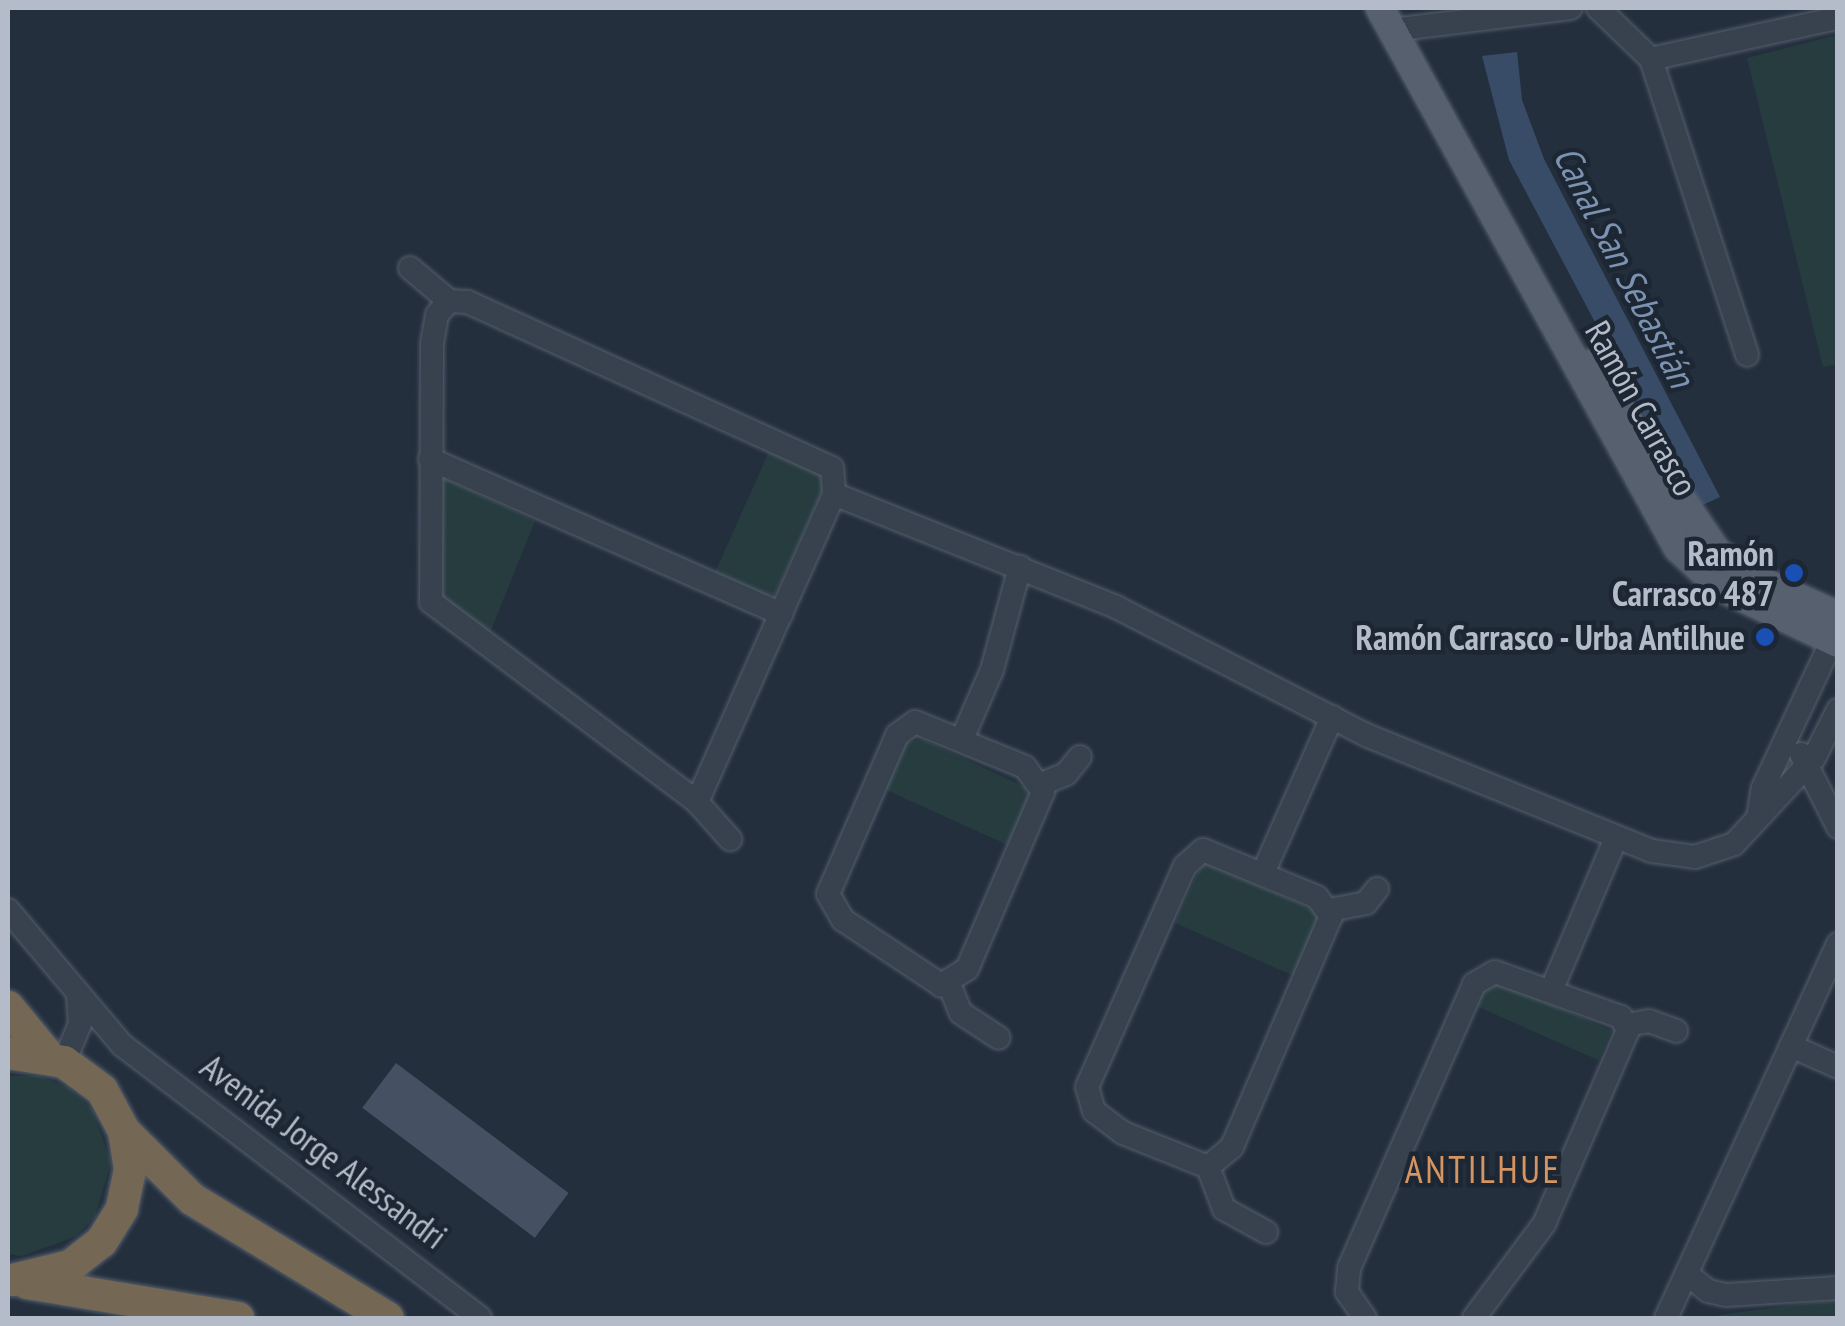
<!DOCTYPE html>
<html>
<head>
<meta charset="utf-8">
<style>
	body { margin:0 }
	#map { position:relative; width:1845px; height:1326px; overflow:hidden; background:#242f3e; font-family:"PT Sans Narrow",sans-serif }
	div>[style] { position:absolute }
	.green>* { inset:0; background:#263c3f; transform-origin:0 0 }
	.water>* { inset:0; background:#394c67 }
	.building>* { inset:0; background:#455162; transform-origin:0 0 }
	.roads { filter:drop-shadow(0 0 2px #565f6c) drop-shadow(0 0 2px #565f6c) }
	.minor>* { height:22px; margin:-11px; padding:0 11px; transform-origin:11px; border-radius:11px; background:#38414e }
	.major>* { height:28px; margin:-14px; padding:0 14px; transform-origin:14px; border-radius:14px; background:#56606e }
	.highway>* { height:32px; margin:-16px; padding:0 16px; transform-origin:16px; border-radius:16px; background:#746855 }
	.dots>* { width:28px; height:28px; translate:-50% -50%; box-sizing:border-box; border:5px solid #1d2633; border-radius:50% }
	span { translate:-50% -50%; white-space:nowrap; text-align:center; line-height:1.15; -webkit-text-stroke:9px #1d2633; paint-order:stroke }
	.street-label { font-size:35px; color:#b4bcc9 }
	.poi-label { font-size:35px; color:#b4bcc9; font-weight:700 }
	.right { translate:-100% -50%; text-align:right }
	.water-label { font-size:38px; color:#7c92b1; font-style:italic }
	.neighbourhood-label { font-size:38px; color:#d59563; letter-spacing:2.5px }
	.frame { position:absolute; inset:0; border:10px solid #b4bcc9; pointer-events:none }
</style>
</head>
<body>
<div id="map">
	<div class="green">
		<div style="clip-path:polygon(1837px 35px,1838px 364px,1823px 367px,1747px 58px)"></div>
		<div style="clip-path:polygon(771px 447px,830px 474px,775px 594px,762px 596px,714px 575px)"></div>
		<div style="clip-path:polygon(442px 477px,535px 521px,487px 640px,438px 602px)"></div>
		<div style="clip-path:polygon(922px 739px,1025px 787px,1030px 800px,1010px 846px,884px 789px,904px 744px)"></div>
		<div style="left:1203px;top:861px;width:131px;height:68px;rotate:24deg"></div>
		<div style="left:1490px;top:977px;width:133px;height:32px;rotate:24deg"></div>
		<div style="clip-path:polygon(8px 1076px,40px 1076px,69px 1088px,92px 1109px,111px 1162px,95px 1217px,75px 1237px,22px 1256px,8px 1254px)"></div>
		<div style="clip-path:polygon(1837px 1299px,1837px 1318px,1717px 1318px,1719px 1315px)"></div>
	</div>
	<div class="water">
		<div style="clip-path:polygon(1517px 52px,1522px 100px,1544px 159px,1720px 497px,1694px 509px,1509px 160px,1482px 56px)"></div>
	</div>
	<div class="building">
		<div style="left:396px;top:1063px;width:216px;height:56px;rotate:37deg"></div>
	</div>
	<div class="roads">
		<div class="minor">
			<div style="left:1598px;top:8px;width:74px;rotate:43.9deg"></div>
			<div style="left:1651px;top:59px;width:311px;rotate:72deg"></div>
			<div style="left:1392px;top:30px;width:180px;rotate:-7deg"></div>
			<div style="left:1651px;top:59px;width:191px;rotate:-12.4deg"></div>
			<div style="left:410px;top:268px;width:51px;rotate:40.2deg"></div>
			<div style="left:430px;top:459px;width:384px;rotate:23.8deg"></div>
			<div style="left:834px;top:494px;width:304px;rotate:21.8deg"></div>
			<div style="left:1116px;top:607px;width:281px;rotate:27.1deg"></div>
			<div style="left:1366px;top:735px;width:309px;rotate:22.1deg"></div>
			<div style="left:1652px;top:851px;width:43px;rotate:7.9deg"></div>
			<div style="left:1695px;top:857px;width:41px;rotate:-18.4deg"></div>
			<div style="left:1734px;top:844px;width:117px;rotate:-47.1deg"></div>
			<div style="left:1814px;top:758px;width:54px;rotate:-63.4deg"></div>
			<div style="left:915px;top:722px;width:119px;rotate:22.2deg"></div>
			<div style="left:1025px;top:767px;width:31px;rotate:54deg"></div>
			<div style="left:1043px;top:792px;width:193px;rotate:113.2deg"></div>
			<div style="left:967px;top:969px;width:31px;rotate:148deg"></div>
			<div style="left:941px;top:985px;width:118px;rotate:-146.4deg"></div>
			<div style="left:843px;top:920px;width:30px;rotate:-120deg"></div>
			<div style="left:828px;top:894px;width:173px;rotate:-66.5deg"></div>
			<div style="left:897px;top:735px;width:22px;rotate:-36deg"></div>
			<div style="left:962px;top:739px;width:75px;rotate:-66.5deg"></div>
			<div style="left:992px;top:670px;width:107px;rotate:-74.8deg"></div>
			<div style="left:1801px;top:754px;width:82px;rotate:63.1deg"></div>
			<div style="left:1042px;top:784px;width:26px;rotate:-23deg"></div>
			<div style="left:1066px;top:774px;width:22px;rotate:-51deg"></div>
			<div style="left:697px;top:802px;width:337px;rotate:-66deg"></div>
			<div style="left:834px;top:494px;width:26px;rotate:-94deg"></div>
			<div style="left:832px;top:468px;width:401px;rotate:-155.5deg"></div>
			<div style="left:467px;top:302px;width:18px;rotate:-177deg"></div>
			<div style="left:449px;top:301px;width:18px;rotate:131deg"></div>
			<div style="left:437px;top:315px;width:28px;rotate:100deg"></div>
			<div style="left:432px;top:343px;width:259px;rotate:90.2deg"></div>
			<div style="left:431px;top:602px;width:333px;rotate:36.9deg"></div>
			<div style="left:697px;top:802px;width:50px;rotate:48.3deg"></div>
			<div style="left:1758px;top:818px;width:30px;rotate:-81deg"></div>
			<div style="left:1763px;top:788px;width:177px;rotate:-64.9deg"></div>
			<div style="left:1203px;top:850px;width:123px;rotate:22.4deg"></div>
			<div style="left:1317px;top:897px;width:24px;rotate:54deg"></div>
			<div style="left:1331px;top:916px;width:251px;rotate:113.2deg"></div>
			<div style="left:1232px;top:1147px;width:31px;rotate:140deg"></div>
			<div style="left:1208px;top:1167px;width:92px;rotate:-158.2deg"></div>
			<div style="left:1123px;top:1133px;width:36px;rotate:-143deg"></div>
			<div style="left:1094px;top:1111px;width:25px;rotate:-106deg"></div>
			<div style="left:1087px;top:1087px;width:242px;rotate:-66.1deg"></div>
			<div style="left:1185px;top:866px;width:24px;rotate:-42deg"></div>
			<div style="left:1263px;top:873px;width:171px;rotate:-66.1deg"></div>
			<div style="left:8px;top:910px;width:177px;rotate:49.8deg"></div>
			<div style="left:122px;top:1045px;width:450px;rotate:37.3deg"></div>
			<div style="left:1330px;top:910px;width:37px;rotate:-11deg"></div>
			<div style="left:1366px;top:903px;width:18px;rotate:-52deg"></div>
			<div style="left:949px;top:984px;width:31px;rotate:68deg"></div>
			<div style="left:961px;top:1013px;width:45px;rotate:33.3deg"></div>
			<div style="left:1551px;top:991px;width:166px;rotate:-67deg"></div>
			<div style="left:1627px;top:1025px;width:22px;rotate:-10deg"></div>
			<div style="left:1649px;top:1021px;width:29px;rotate:20deg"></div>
			<div style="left:1791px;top:1046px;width:51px;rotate:24.1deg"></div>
			<div style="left:64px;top:1062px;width:41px;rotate:-67.2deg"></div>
			<div style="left:80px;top:1024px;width:26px;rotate:-94deg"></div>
			<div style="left:1208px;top:1167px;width:45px;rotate:69.1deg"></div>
			<div style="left:1224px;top:1209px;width:48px;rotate:28.7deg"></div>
			<div style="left:1687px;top:1274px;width:27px;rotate:39deg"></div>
			<div style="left:1708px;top:1291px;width:18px;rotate:13deg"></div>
			<div style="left:1726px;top:1295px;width:112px;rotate:-3.6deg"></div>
			<div style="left:1365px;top:1318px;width:32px;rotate:-125deg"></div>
			<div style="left:1347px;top:1292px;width:24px;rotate:-85deg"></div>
			<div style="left:1349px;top:1268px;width:310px;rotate:-66.2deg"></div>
			<div style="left:1474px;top:984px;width:24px;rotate:-30deg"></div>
			<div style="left:1495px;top:972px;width:134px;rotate:19.7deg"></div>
			<div style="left:1621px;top:1017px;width:15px;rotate:62deg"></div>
			<div style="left:1628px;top:1030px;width:211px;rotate:113.4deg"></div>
			<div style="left:1544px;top:1224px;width:117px;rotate:126.7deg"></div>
			<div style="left:1666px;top:1318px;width:412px;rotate:-65.3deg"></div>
		</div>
		<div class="major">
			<div style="left:1380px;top:8px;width:617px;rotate:61.11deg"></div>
			<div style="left:1678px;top:548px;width:56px;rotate:42.8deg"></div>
			<div style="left:1719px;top:586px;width:132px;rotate:25.6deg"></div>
			<div style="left:1590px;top:364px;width:227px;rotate:56deg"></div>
			<div style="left:1717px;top:552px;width:39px;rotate:37deg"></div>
			<div style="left:1748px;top:575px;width:99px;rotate:24.5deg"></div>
		</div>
		<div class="highway">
			<div style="left:8px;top:1007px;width:65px;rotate:50.6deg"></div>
			<div style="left:8px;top:1053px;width:57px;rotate:9.1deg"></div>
			<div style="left:64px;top:1062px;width:47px;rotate:36.4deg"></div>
			<div style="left:102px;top:1090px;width:47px;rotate:61.8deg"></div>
			<div style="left:124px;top:1131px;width:39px;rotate:81deg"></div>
			<div style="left:130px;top:1170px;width:40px;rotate:102deg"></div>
			<div style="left:122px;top:1209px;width:39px;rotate:122deg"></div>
			<div style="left:101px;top:1242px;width:39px;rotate:142deg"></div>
			<div style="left:70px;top:1266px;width:59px;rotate:166.2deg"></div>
			<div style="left:124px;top:1131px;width:96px;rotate:45deg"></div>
			<div style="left:192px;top:1199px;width:229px;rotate:31.3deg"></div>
			<div style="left:27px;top:1283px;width:214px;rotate:9.4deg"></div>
		</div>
	</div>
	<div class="dots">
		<div style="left:1794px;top:573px;background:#1a4fb4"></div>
		<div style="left:1765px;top:637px;background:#1a4fb4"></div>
	</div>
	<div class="street-label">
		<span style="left:1642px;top:408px;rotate:61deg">Ramón Carrasco</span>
		<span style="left:324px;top:1151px;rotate:37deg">Avenida Jorge Alessandri</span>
	</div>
	<div class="poi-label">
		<span class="right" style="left:1774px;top:573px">Ramón<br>Carrasco 487</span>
		<span class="right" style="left:1745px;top:637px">Ramón Carrasco - Urba Antilhue</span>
	</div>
	<div class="water-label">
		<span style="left:1625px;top:266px;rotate:63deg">Canal San Sebastián</span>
	</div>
	<div class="neighbourhood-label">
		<span style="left:1483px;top:1169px">ANTILHUE</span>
	</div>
	<div class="frame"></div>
</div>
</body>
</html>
